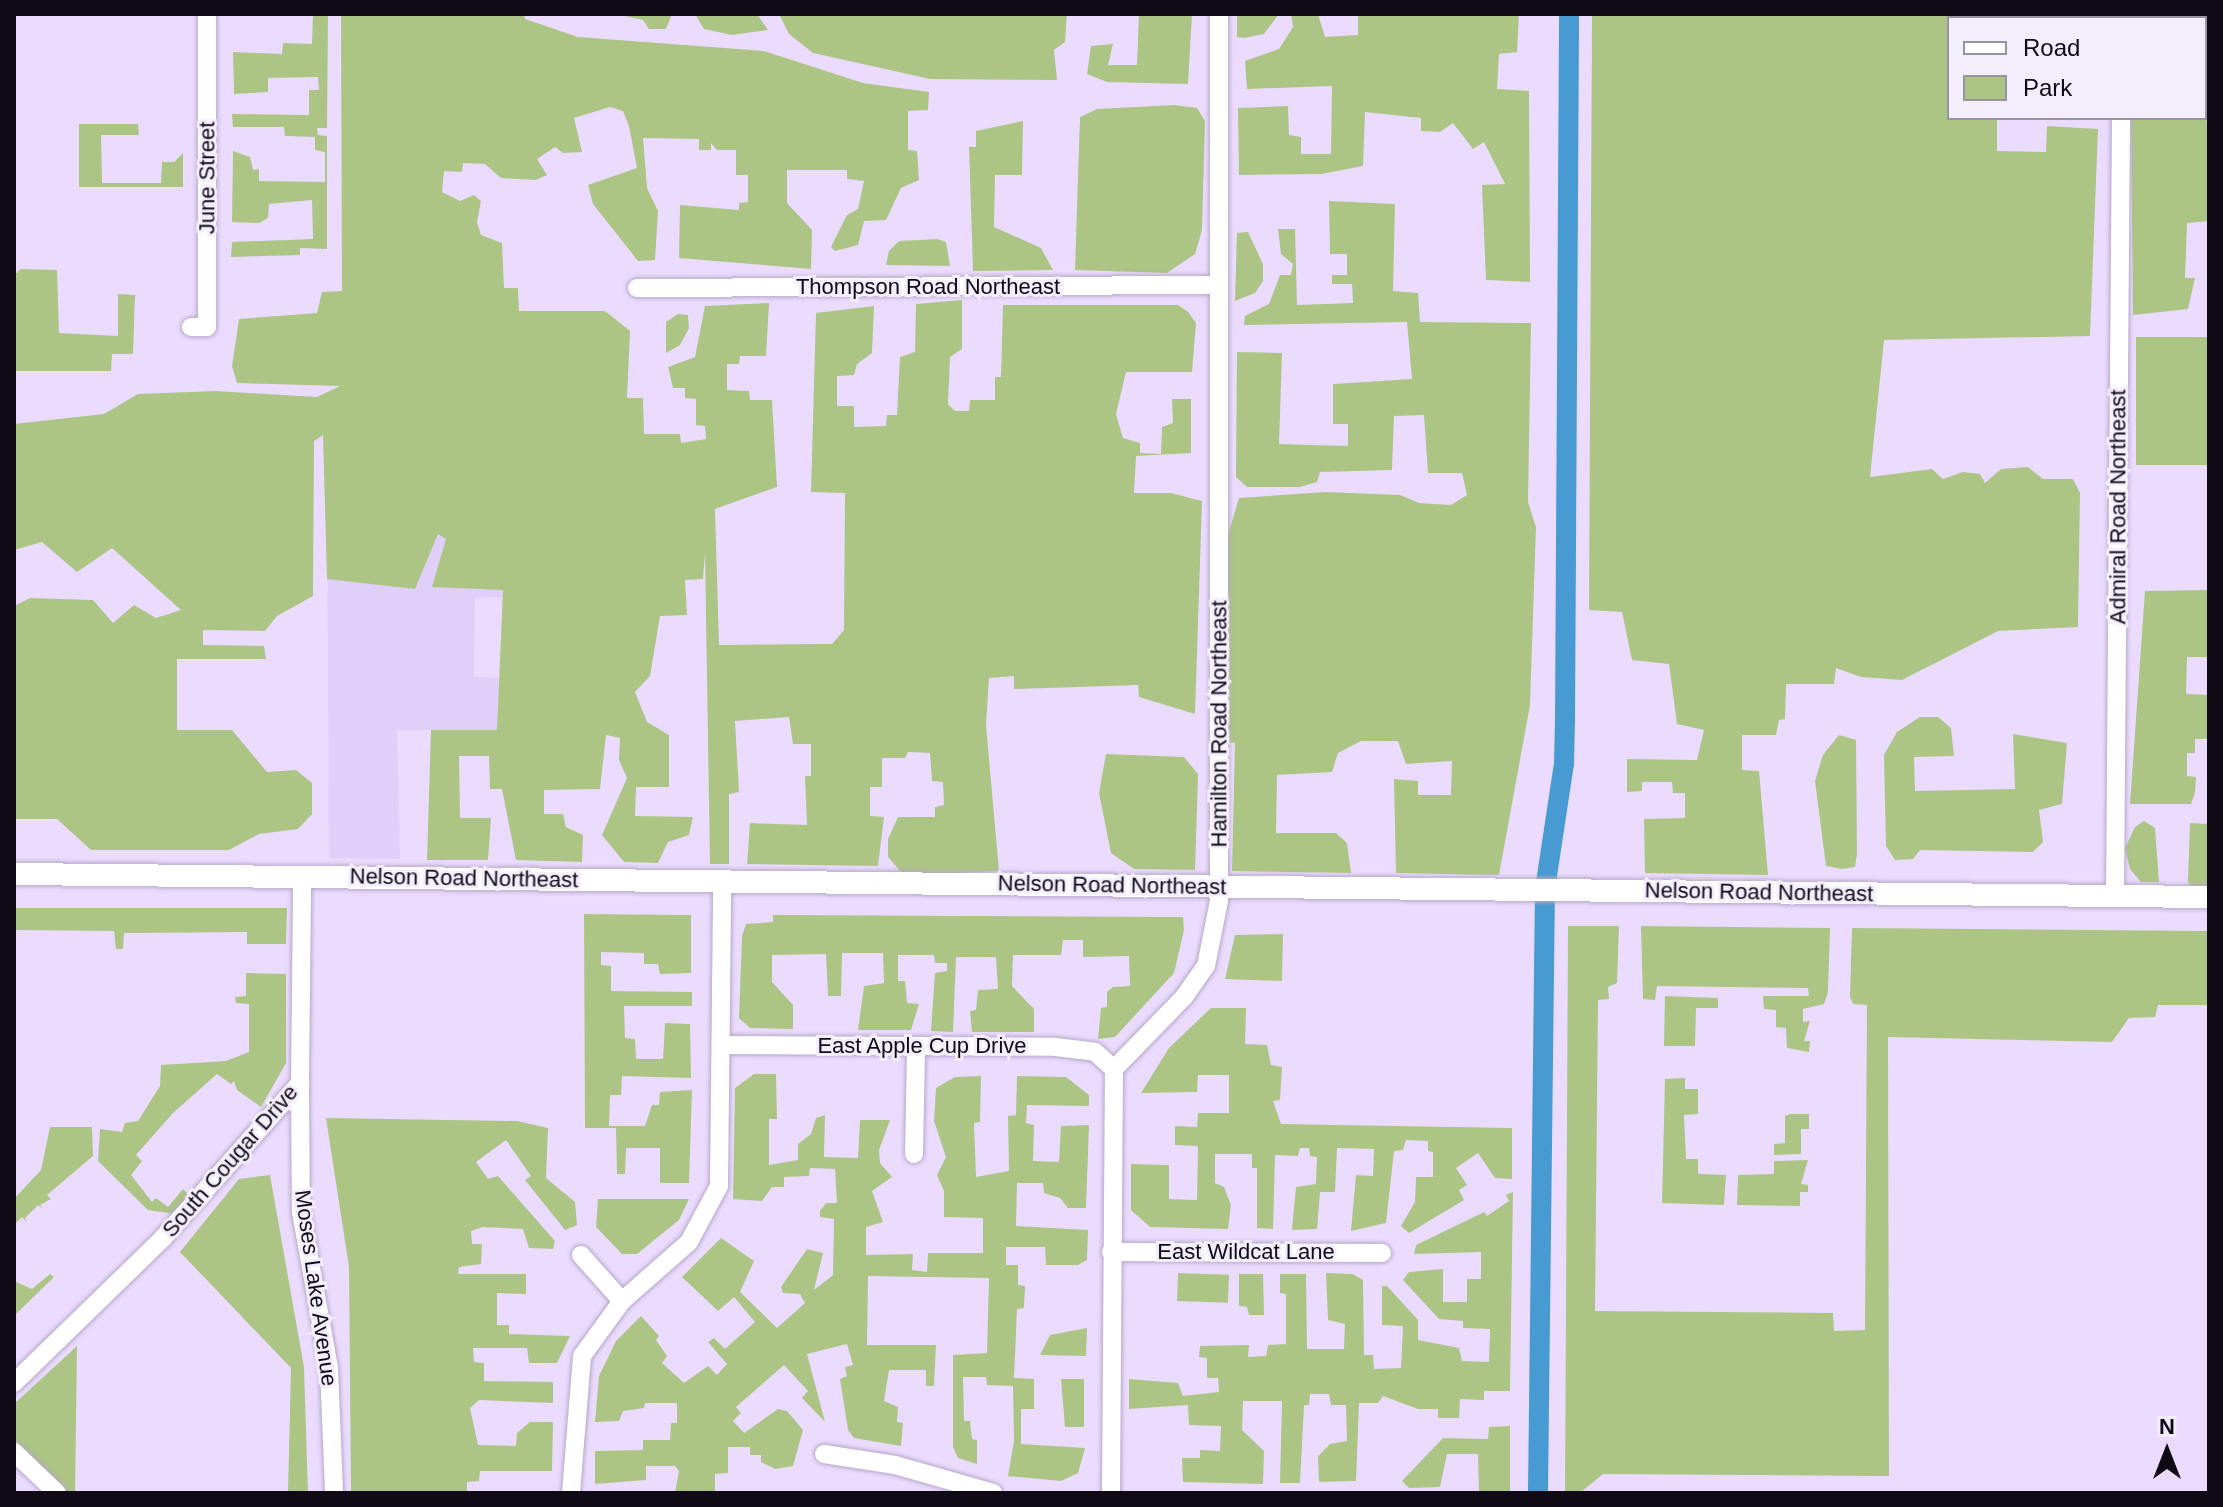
<!DOCTYPE html>
<html>
<head>
<meta charset="utf-8">
<style>
	body { margin:0 }
	#map { position:relative; width:2223px; height:1507px; overflow:hidden; background:#ebdcff; font-family:Helvetica,sans-serif }
	div>[style] { position:absolute }
	.built>* { inset:0; background:#e0cff8 }
	.green>* { inset:0; background:#acc584; transform-origin:0 0 }
	.canal>* { height:20px; margin:-10px; padding:0 10px; transform-origin:10px; border-radius:10px; background:#489ad3 }
	.roads { filter:drop-shadow(0 0 2px #b6a8c9) drop-shadow(0 0 2px #b6a8c9) }
	.minor>* { height:18px; margin:-9px; padding:0 9px; transform-origin:9px; border-radius:9px; background:#fff }
	.tertiary>* { height:22px; margin:-11px; padding:0 11px; transform-origin:11px; border-radius:11px; background:#fff }
	span { translate:-50% -50%; white-space:nowrap; text-align:center; line-height:1.15; -webkit-text-stroke:6px #f4eefc; paint-order:stroke }
	.street-label { font-size:22px; color:#0f0a15 }
	.frame { position:absolute; inset:0; border:16px solid #0f0a15; pointer-events:none }
	.legend { position:absolute; left:1947px; top:16px; width:260px; height:104px; box-sizing:border-box; background:#f4eefc; border:2px solid #9893a0; margin:0; padding:10px 14px; list-style:none; font-size:24px; color:#0f0a15 }
	.legend li { display:flex; align-items:center; gap:16px; height:40px }
	.legend b { width:40px; border:2px solid #9893a0 }
	.north { position:absolute; left:2127px; top:1411px; width:80px; height:80px; -webkit-text-stroke:6px #f4eefc; paint-order:stroke; rotate:0deg; font-size:22px; font-weight:700; line-height:32px; text-align:center; color:#0f0a15 }
	.north::after { content:''; display:block; margin:auto; width:28px; height:36px; background:#0f0a15; clip-path:polygon(50% 0,100% 100%,50% 72%,0 100%) }
</style>
</head>
<body>
<div id="map">
	<div class="built">
		<div style="clip-path:polygon(327px 485px,503px 486px,503px 597px,475px 598px,474px 677px,502px 678px,497px 730px,397px 730px,400px 859px,329px 858px)"></div>
	</div>
	<div class="green">
		<div style="clip-path:polygon(313px 14px,328px 14px,327px 128px,317px 128px,318px 135px,327px 136px,327px 249px,300px 248px,300px 255px,231px 257px,232px 242px,313px 239px,312px 200px,269px 204px,268px 218px,259px 223px,232px 222px,233px 151px,250px 157px,253px 170px,259px 169px,259px 181px,325px 182px,325px 152px,315px 150px,315px 137px,285px 136px,284px 127px,233px 127px,232px 114px,309px 115px,309px 90px,319px 90px,318px 77px,268px 78px,268px 92px,234px 94px,233px 52px,282px 54px,283px 43px,312px 44px)"></div>
		<div style="clip-path:polygon(341px 14px,524px 14px,525px 19px,578px 37px,764px 51px,863px 83px,929px 92px,928px 110px,908px 111px,908px 150px,917px 151px,919px 180px,901px 188px,886px 220px,864px 221px,858px 245px,835px 251px,831px 247px,847px 215px,858px 209px,864px 181px,847px 179px,847px 170px,787px 170px,787px 203px,812px 230px,811px 269px,679px 258px,680px 205px,739px 210px,739px 203px,748px 202px,748px 175px,736px 175px,736px 150px,717px 150px,711px 143px,711px 150px,699px 150px,699px 139px,643px 138px,647px 188px,658px 211px,655px 260px,638px 261px,593px 204px,588px 185px,637px 168px,629px 126px,623px 111px,610px 107px,574px 118px,582px 152px,563px 153px,555px 147px,537px 159px,547px 175px,536px 180px,501px 178px,485px 164px,463px 163px,462px 172px,444px 171px,442px 192px,460px 201px,474px 195px,481px 201px,477px 222px,481px 235px,502px 243px,504px 288px,518px 288px,519px 311px,605px 311px,630px 331px,627px 398px,643px 398px,644px 434px,680px 434px,681px 443px,706px 439px,705px 426px,696px 425px,696px 399px,685px 398px,685px 388px,673px 388px,668px 367px,695px 357px,705px 306px,769px 303px,766px 356px,740px 356px,739px 364px,727px 364px,727px 390px,749px 391px,750px 400px,772px 400px,777px 487px,715px 509px,719px 645px,832px 644px,844px 630px,845px 493px,811px 492px,816px 313px,874px 306px,872px 353px,857px 364px,854px 375px,837px 376px,837px 406px,854px 406px,854px 427px,886px 426px,887px 415px,897px 415px,900px 357px,915px 352px,916px 304px,962px 300px,962px 349px,950px 357px,948px 404px,955px 411px,969px 411px,970px 400px,995px 400px,995px 377px,1001px 377px,1003px 305px,1178px 305px,1188px 312px,1196px 323px,1192px 372px,1126px 372px,1116px 414px,1123px 438px,1140px 443px,1140px 453px,1161px 454px,1162px 427px,1173px 423px,1172px 399px,1191px 399px,1191px 453px,1136px 456px,1134px 493px,1171px 493px,1202px 501px,1195px 714px,1139px 697px,1138px 685px,1014px 689px,1014px 676px,989px 678px,986px 725px,999px 871px,958px 873px,902px 873px,888px 857px,888px 839px,898px 817px,935px 817px,935px 807px,944px 805px,943px 782px,932px 781px,930px 753px,908px 752px,905px 758px,882px 758px,882px 787px,870px 787px,870px 816px,884px 817px,878px 866px,747px 864px,750px 823px,807px 825px,805px 776px,811px 776px,811px 744px,793px 744px,789px 717px,735px 721px,739px 792px,729px 794px,729px 864px,710px 864px,705px 553px,703px 579px,685px 580px,687px 615px,660px 616px,650px 676px,635px 692px,647px 722px,669px 735px,669px 787px,636px 787px,635px 816px,693px 817px,689px 835px,668px 842px,658px 863px,624px 862px,602px 835px,627px 778px,619px 760px,620px 738px,606px 735px,600px 789px,544px 790px,544px 814px,563px 814px,566px 827px,583px 835px,582px 862px,516px 860px,502px 789px,490px 789px,489px 756px,459px 756px,460px 818px,491px 818px,488px 860px,427px 860px,431px 730px,497px 730px,503px 590px,432px 587px,446px 539px,438px 534px,415px 589px,327px 579px,323px 435px,314px 441px,313px 596px,277px 616px,265px 631px,203px 630px,203px 645px,264px 646px,266px 659px,177px 659px,177px 730px,232px 730px,267px 772px,296px 770px,312px 783px,312px 814px,298px 829px,259px 834px,229px 850px,91px 850px,57px 819px,14px 819px,14px 606px,30px 598px,93px 600px,113px 623px,134px 605px,156px 618px,181px 610px,112px 548px,77px 572px,42px 542px,14px 550px,14px 424px,104px 414px,138px 394px,216px 391px,317px 397px,340px 386px,237px 383px,232px 366px,239px 319px,317px 313px,322px 292px,342px 291px)"></div>
		<div style="clip-path:polygon(616px 14px,672px 14px,666px 29px,649px 29px,643px 20px)"></div>
		<div style="clip-path:polygon(695px 14px,757px 14px,768px 30px,732px 35px,704px 29px)"></div>
		<div style="clip-path:polygon(779px 14px,1067px 14px,1065px 42px,1054px 50px,1057px 80px,930px 79px,813px 53px,789px 34px)"></div>
		<div style="clip-path:polygon(1139px 14px,1192px 14px,1188px 84px,1107px 82px,1087px 74px,1091px 46px,1113px 44px,1108px 65px,1137px 65px)"></div>
		<div style="clip-path:polygon(1237px 14px,1279px 14px,1264px 34px,1244px 38px,1237px 37px)"></div>
		<div style="clip-path:polygon(1291px 14px,1318px 14px,1325px 37px,1358px 35px,1358px 14px,1519px 14px,1517px 52px,1499px 54px,1497px 89px,1529px 91px,1530px 282px,1486px 280px,1482px 185px,1505px 184px,1484px 142px,1473px 149px,1453px 123px,1440px 132px,1421px 131px,1421px 118px,1365px 112px,1363px 166px,1321px 174px,1239px 175px,1238px 108px,1288px 106px,1289px 135px,1301px 137px,1301px 154px,1331px 154px,1332px 86px,1247px 89px,1245px 61px,1279px 49px,1293px 27px)"></div>
		<div style="clip-path:polygon(1592px 14px,1986px 14px,1949px 18px,1949px 118px,1997px 118px,1997px 151px,2046px 152px,2047px 126px,2098px 129px,2090px 336px,1884px 340px,1870px 477px,1932px 469px,1943px 479px,1963px 472px,1980px 474px,1985px 483px,2001px 469px,2028px 467px,2043px 479px,2073px 479px,2080px 493px,2078px 627px,1998px 631px,1902px 680px,1861px 677px,1836px 668px,1834px 684px,1786px 684px,1785px 719px,1779px 720px,1776px 735px,1742px 735px,1742px 770px,1759px 771px,1768px 875px,1645px 873px,1644px 819px,1685px 818px,1685px 793px,1673px 793px,1672px 782px,1642px 782px,1642px 791px,1627px 792px,1627px 759px,1697px 760px,1704px 730px,1677px 724px,1669px 664px,1632px 660px,1622px 612px,1589px 610px)"></div>
		<div style="clip-path:polygon(2205px 41px,2209px 221px,2187px 223px,2185px 278px,2195px 278px,2188px 309px,2133px 315px,2131px 118px,2205px 118px)"></div>
		<div style="clip-path:polygon(1174px 105px,1197px 108px,1205px 121px,1202px 230px,1195px 254px,1167px 273px,1075px 270px,1080px 117px,1097px 109px)"></div>
		<div style="clip-path:polygon(1023px 121px,1022px 175px,995px 175px,994px 227px,1041px 248px,1053px 270px,973px 271px,969px 147px,976px 147px,976px 131px)"></div>
		<div style="clip-path:polygon(79px 124px,138px 124px,139px 135px,101px 135px,102px 183px,161px 183px,162px 162px,174px 162px,183px 153px,183px 187px,79px 187px)"></div>
		<div style="clip-path:polygon(1329px 201px,1395px 204px,1393px 291px,1418px 293px,1420px 322px,1531px 323px,1528px 502px,1536px 527px,1530px 705px,1499px 875px,1396px 873px,1394px 779px,1418px 781px,1418px 795px,1451px 795px,1452px 761px,1406px 764px,1398px 741px,1361px 741px,1338px 753px,1332px 772px,1277px 775px,1276px 833px,1336px 833px,1347px 843px,1351px 873px,1232px 871px,1235px 743px,1228px 742px,1228px 535px,1239px 498px,1326px 492px,1400px 495px,1419px 503px,1451px 505px,1467px 495px,1462px 473px,1428px 473px,1424px 415px,1394px 416px,1392px 470px,1320px 472px,1317px 482px,1300px 487px,1247px 487px,1236px 477px,1237px 352px,1282px 353px,1279px 444px,1348px 446px,1348px 424px,1333px 424px,1333px 384px,1412px 379px,1407px 322px,1244px 325px,1245px 316px,1269px 304px,1280px 275px,1291px 275px,1293px 264px,1281px 254px,1278px 229px,1295px 229px,1297px 305px,1353px 303px,1352px 284px,1332px 284px,1332px 275px,1347px 275px,1347px 254px,1330px 254px)"></div>
		<div style="clip-path:polygon(1248px 232px,1263px 264px,1263px 281px,1255px 293px,1235px 301px,1237px 233px)"></div>
		<div style="clip-path:polygon(937px 239px,946px 242px,950px 266px,886px 265px,889px 251px,899px 241px)"></div>
		<div style="clip-path:polygon(21px 269px,57px 270px,59px 333px,118px 336px,118px 294px,135px 295px,133px 354px,112px 354px,111px 371px,14px 371px,14px 275px)"></div>
		<div style="clip-path:polygon(678px 314px,688px 315px,689px 328px,680px 345px,666px 353px,666px 322px)"></div>
		<div style="left:2136px;top:337px;width:73px;height:128px"></div>
		<div style="clip-path:polygon(2209px 590px,2209px 657px,2187px 657px,2186px 694px,2209px 695px,2209px 739px,2195px 739px,2195px 753px,2187px 753px,2187px 776px,2196px 777px,2195px 792px,2191px 804px,2130px 804px,2145px 591px)"></div>
		<div style="clip-path:polygon(1920px 717px,1938px 717px,1951px 728px,1954px 756px,1914px 757px,1915px 791px,2015px 789px,2013px 734px,2067px 743px,2062px 804px,2039px 810px,2043px 842px,2033px 852px,1920px 850px,1913px 859px,1895px 860px,1886px 846px,1884px 755px,1897px 732px)"></div>
		<div style="clip-path:polygon(1839px 735px,1856px 740px,1857px 854px,1855px 867px,1842px 869px,1826px 866px,1815px 781px,1823px 755px)"></div>
		<div style="clip-path:polygon(1106px 754px,1184px 757px,1198px 774px,1195px 870px,1134px 869px,1111px 853px,1099px 793px)"></div>
		<div style="clip-path:polygon(2144px 821px,2155px 828px,2159px 882px,2141px 882px,2130px 869px,2125px 848px,2135px 827px)"></div>
		<div style="clip-path:polygon(2190px 823px,2209px 824px,2209px 889px,2191px 889px,2188px 881px)"></div>
		<div style="clip-path:polygon(14px 908px,287px 908px,286px 944px,247px 944px,247px 932px,124px 933px,123px 949px,116px 949px,114px 931px,14px 930px)"></div>
		<div style="clip-path:polygon(584px 914px,691px 915px,691px 973px,660px 974px,658px 964px,644px 964px,644px 953px,601px 952px,601px 965px,611px 966px,611px 991px,692px 992px,692px 1006px,624px 1006px,625px 1038px,635px 1039px,636px 1059px,663px 1059px,665px 1023px,690px 1024px,691px 1078px,622px 1076px,621px 1095px,610px 1095px,609px 1126px,645px 1126px,652px 1105px,659px 1105px,660px 1092px,692px 1090px,689px 1183px,660px 1183px,660px 1148px,626px 1148px,625px 1174px,617px 1174px,616px 1128px,585px 1128px)"></div>
		<div style="clip-path:polygon(773px 915px,1183px 917px,1184px 930px,1174px 973px,1115px 1037px,1098px 1039px,1101px 1008px,1107px 1007px,1107px 992px,1113px 987px,1130px 986px,1129px 956px,1083px 957px,1083px 940px,1063px 940px,1061px 955px,1013px 955px,1012px 986px,1034px 1009px,1034px 1032px,972px 1032px,970px 1011px,976px 1010px,978px 990px,998px 989px,996px 957px,956px 957px,953px 1032px,931px 1031px,935px 973px,947px 971px,947px 963px,935px 963px,934px 955px,898px 955px,898px 981px,905px 981px,907px 1003px,919px 1004px,911px 1030px,858px 1030px,864px 986px,884px 983px,883px 953px,842px 953px,841px 996px,828px 996px,826px 954px,772px 955px,772px 982px,793px 1005px,793px 1029px,750px 1028px,739px 1018px,742px 936px,746px 924px,773px 922px)"></div>
		<div style="clip-path:polygon(1568px 926px,1619px 926px,1617px 983px,1608px 987px,1609px 999px,1598px 1000px,1595px 1311px,1833px 1313px,1834px 1331px,1865px 1330px,1867px 1005px,1853px 1004px,1850px 997px,1852px 928px,2209px 931px,2209px 1005px,2158px 1005px,2155px 1017px,2129px 1018px,2112px 1042px,1888px 1037px,1889px 1476px,1603px 1474px,1580px 1493px,1565px 1493px)"></div>
		<div style="clip-path:polygon(1641px 926px,1830px 928px,1828px 992px,1824px 1004px,1803px 1009px,1803px 1022px,1810px 1021px,1804px 1041px,1810px 1041px,1809px 1052px,1787px 1048px,1786px 1028px,1776px 1027px,1776px 1010px,1764px 1009px,1763px 996px,1809px 996px,1808px 988px,1657px 986px,1655px 1000px,1643px 999px)"></div>
		<div style="clip-path:polygon(1283px 934px,1282px 981px,1225px 979px,1235px 935px)"></div>
		<div style="clip-path:polygon(246px 973px,286px 974px,286px 1063px,261px 1107px,237px 1090px,234px 1081px,231px 1084px,217px 1074px,173px 1113px,136px 1155px,142px 1161px,131px 1175px,152px 1202px,156px 1198px,168px 1207px,183px 1189px,189px 1195px,174px 1214px,148px 1210px,98px 1161px,100px 1129px,122px 1132px,125px 1123px,138px 1121px,160px 1086px,161px 1065px,226px 1061px,249px 1052px,249px 1004px,236px 1003px,235px 997px,246px 996px)"></div>
		<div style="clip-path:polygon(1665px 996px,1718px 998px,1718px 1008px,1696px 1008px,1695px 1046px,1664px 1046px)"></div>
		<div style="clip-path:polygon(1211px 1008px,1246px 1008px,1245px 1044px,1267px 1045px,1271px 1065px,1282px 1067px,1280px 1100px,1273px 1101px,1281px 1124px,1512px 1128px,1512px 1179px,1495px 1178px,1478px 1153px,1456px 1168px,1467px 1185px,1459px 1190px,1464px 1200px,1409px 1233px,1401px 1226px,1415px 1202px,1416px 1177px,1433px 1177px,1433px 1152px,1428px 1151px,1428px 1141px,1406px 1140px,1403px 1150px,1394px 1151px,1386px 1223px,1351px 1231px,1356px 1175px,1373px 1176px,1374px 1149px,1337px 1148px,1335px 1192px,1320px 1192px,1317px 1229px,1292px 1230px,1296px 1187px,1316px 1184px,1317px 1157px,1310px 1156px,1309px 1148px,1300px 1148px,1298px 1156px,1275px 1155px,1273px 1229px,1257px 1228px,1257px 1168px,1252px 1168px,1252px 1154px,1215px 1154px,1215px 1183px,1224px 1187px,1231px 1205px,1228px 1229px,1150px 1227px,1131px 1210px,1131px 1164px,1169px 1165px,1169px 1199px,1197px 1200px,1198px 1146px,1175px 1145px,1175px 1126px,1197px 1127px,1198px 1113px,1229px 1113px,1229px 1075px,1198px 1075px,1197px 1092px,1141px 1093px,1169px 1048px)"></div>
		<div style="clip-path:polygon(754px 1074px,776px 1074px,777px 1119px,769px 1119px,769px 1165px,798px 1160px,798px 1144px,811px 1134px,816px 1118px,825px 1115px,824px 1157px,858px 1158px,860px 1120px,890px 1120px,879px 1150px,880px 1163px,892px 1177px,872px 1191px,883px 1222px,866px 1227px,866px 1255px,913px 1254px,912px 1270px,927px 1272px,928px 1253px,983px 1253px,983px 1218px,944px 1217px,944px 1191px,937px 1175px,946px 1157px,934px 1121px,936px 1088px,955px 1077px,981px 1076px,980px 1122px,974px 1123px,976px 1177px,1009px 1171px,1008px 1116px,1016px 1115px,1017px 1076px,1066px 1077px,1089px 1095px,1089px 1106px,1027px 1105px,1026px 1123px,1034px 1125px,1033px 1161px,1059px 1162px,1061px 1126px,1089px 1125px,1086px 1208px,1068px 1208px,1060px 1198px,1044px 1193px,1043px 1183px,1017px 1183px,1016px 1226px,1088px 1230px,1087px 1260px,1078px 1265px,1046px 1265px,1045px 1247px,1006px 1247px,1006px 1265px,1018px 1265px,1018px 1285px,1025px 1286px,1024px 1308px,1017px 1309px,1014px 1378px,1034px 1379px,1034px 1409px,1021px 1409px,1021px 1444px,1085px 1448px,1078px 1473px,1061px 1481px,1008px 1476px,1014px 1441px,1013px 1386px,987px 1385px,986px 1377px,963px 1377px,964px 1421px,970px 1421px,972px 1439px,977px 1440px,977px 1464px,958px 1458px,953px 1447px,953px 1355px,987px 1353px,989px 1278px,868px 1276px,867px 1345px,936px 1345px,934px 1386px,926px 1386px,926px 1370px,889px 1370px,884px 1401px,898px 1407px,897px 1422px,903px 1423px,901px 1446px,854px 1438px,848px 1430px,840px 1379px,847px 1376px,845px 1367px,853px 1365px,847px 1344px,807px 1354px,825px 1422px,802px 1398px,808px 1391px,784px 1365px,736px 1407px,741px 1413px,733px 1421px,744px 1433px,778px 1409px,787px 1411px,803px 1430px,793px 1466px,775px 1469px,761px 1462px,761px 1455px,750px 1455px,750px 1447px,728px 1447px,728px 1473px,715px 1474px,715px 1493px,675px 1493px,679px 1471px,675px 1466px,646px 1466px,646px 1480px,595px 1484px,595px 1451px,643px 1450px,643px 1440px,670px 1440px,671px 1423px,677px 1423px,677px 1403px,645px 1403px,644px 1408px,623px 1411px,619px 1421px,595px 1422px,599px 1376px,616px 1341px,641px 1316px,659px 1336px,656px 1340px,667px 1356px,662px 1363px,684px 1383px,708px 1366px,717px 1375px,727px 1364px,708px 1342px,714px 1338px,725px 1349px,755px 1322px,734px 1297px,718px 1311px,682px 1277px,721px 1238px,754px 1261px,740px 1292px,777px 1328px,805px 1303px,800px 1294px,783px 1293px,781px 1287px,807px 1249px,823px 1253px,814px 1290px,833px 1275px,834px 1219px,820px 1217px,820px 1211px,826px 1203px,837px 1203px,835px 1169px,810px 1168px,809px 1176px,784px 1177px,784px 1187px,772px 1187px,762px 1201px,733px 1199px,735px 1088px)"></div>
		<div style="clip-path:polygon(1685px 1078px,1685px 1089px,1698px 1089px,1698px 1114px,1684px 1115px,1686px 1159px,1698px 1159px,1698px 1174px,1726px 1175px,1724px 1205px,1662px 1203px,1665px 1079px)"></div>
		<div style="clip-path:polygon(1790px 1114px,1809px 1114px,1809px 1129px,1801px 1129px,1801px 1154px,1774px 1155px,1774px 1144px,1785px 1143px,1785px 1116px)"></div>
		<div style="clip-path:polygon(326px 1118px,517px 1121px,548px 1128px,546px 1178px,575px 1202px,577px 1225px,565px 1230px,525px 1180px,531px 1176px,506px 1140px,476px 1162px,488px 1179px,498px 1176px,555px 1241px,553px 1249px,529px 1248px,523px 1229px,483px 1227px,471px 1231px,472px 1244px,482px 1244px,481px 1264px,459px 1267px,458px 1274px,526px 1274px,526px 1294px,497px 1293px,497px 1325px,509px 1325px,509px 1334px,570px 1336px,557px 1363px,529px 1363px,527px 1348px,473px 1348px,474px 1362px,484px 1363px,484px 1381px,553px 1382px,553px 1403px,479px 1400px,470px 1408px,478px 1445px,516px 1446px,517px 1433px,530px 1422px,553px 1422px,552px 1471px,480px 1471px,479px 1481px,467px 1482px,467px 1493px,351px 1493px,349px 1267px)"></div>
		<div style="clip-path:polygon(50px 1127px,92px 1127px,93px 1156px,47px 1195px,51px 1199px,40px 1205px,43px 1209px,38px 1205px,25px 1218px,27px 1222px,22px 1217px,14px 1225px,14px 1199px,41px 1170px)"></div>
		<div style="clip-path:polygon(1808px 1160px,1801px 1184px,1808px 1185px,1808px 1192px,1800px 1192px,1800px 1206px,1737px 1205px,1738px 1175px,1774px 1174px,1774px 1161px)"></div>
		<div style="clip-path:polygon(270px 1175px,304px 1367px,308px 1493px,288px 1493px,291px 1368px,180px 1252px,239px 1179px)"></div>
		<div style="clip-path:polygon(1513px 1192px,1510px 1391px,1484px 1391px,1484px 1400px,1460px 1399px,1459px 1418px,1438px 1418px,1438px 1409px,1418px 1409px,1383px 1396px,1378px 1403px,1359px 1403px,1356px 1481px,1319px 1482px,1318px 1456px,1330px 1444px,1347px 1441px,1346px 1405px,1331px 1405px,1329px 1394px,1310px 1394px,1309px 1405px,1304px 1405px,1300px 1483px,1280px 1483px,1282px 1401px,1243px 1401px,1242px 1430px,1264px 1451px,1263px 1484px,1183px 1482px,1182px 1458px,1200px 1458px,1200px 1450px,1220px 1451px,1221px 1426px,1189px 1425px,1188px 1405px,1129px 1409px,1129px 1379px,1178px 1383px,1183px 1396px,1219px 1392px,1218px 1378px,1207px 1378px,1207px 1358px,1199px 1357px,1200px 1346px,1249px 1345px,1248px 1357px,1266px 1356px,1268px 1345px,1286px 1344px,1286px 1294px,1280px 1293px,1280px 1274px,1306px 1274px,1307px 1349px,1344px 1349px,1345px 1324px,1328px 1320px,1326px 1273px,1353px 1274px,1363px 1280px,1364px 1355px,1373px 1355px,1374px 1369px,1401px 1368px,1403px 1326px,1382px 1325px,1382px 1286px,1387px 1286px,1418px 1320px,1418px 1340px,1459px 1348px,1462px 1361px,1489px 1362px,1490px 1329px,1463px 1328px,1463px 1321px,1439px 1319px,1403px 1280px,1409px 1272px,1443px 1269px,1443px 1302px,1467px 1302px,1467px 1279px,1481px 1279px,1481px 1252px,1414px 1254px,1416px 1245px,1484px 1212px,1487px 1216px,1509px 1201px,1506px 1195px)"></div>
		<div style="clip-path:polygon(598px 1199px,689px 1199px,679px 1220px,637px 1254px,622px 1254px,596px 1227px)"></div>
		<div style="left:1178px;top:1273px;width:51px;height:28px;rotate:2deg"></div>
		<div style="clip-path:polygon(50px 1274px,54px 1277px,14px 1316px,14px 1281px,32px 1289px)"></div>
		<div style="clip-path:polygon(1239px 1274px,1263px 1274px,1264px 1315px,1249px 1315px,1247px 1307px,1239px 1306px)"></div>
		<div style="clip-path:polygon(1087px 1328px,1086px 1356px,1040px 1355px,1050px 1335px)"></div>
		<div style="clip-path:polygon(77px 1346px,75px 1493px,68px 1493px,14px 1439px,14px 1404px)"></div>
		<div style="clip-path:polygon(1061px 1379px,1084px 1379px,1084px 1427px,1065px 1427px)"></div>
		<div style="clip-path:polygon(1510px 1426px,1510px 1493px,1479px 1493px,1478px 1454px,1447px 1454px,1440px 1487px,1409px 1488px,1402px 1481px,1443px 1438px,1488px 1439px,1489px 1427px)"></div>
	</div>
	<div class="canal">
		<div style="left:1538px;top:1493px;width:604px;rotate:-89.34deg"></div>
		<div style="left:1545px;top:889px;width:126px;rotate:-81.4deg"></div>
		<div style="left:1564px;top:764px;width:45px;rotate:-88.7deg"></div>
		<div style="left:1565px;top:719px;width:705px;rotate:-89.67deg"></div>
	</div>
	<div class="roads">
		<div class="minor">
			<div style="left:2121px;top:18px;width:4px;rotate:-90deg"></div>
			<div style="left:637px;top:288px;width:582px;rotate:-0.3deg"></div>
			<div style="left:191px;top:327px;width:16px"></div>
			<div style="left:207px;top:327px;width:313px;rotate:-90deg"></div>
			<div style="left:2115px;top:896px;width:778px;rotate:-89.56deg"></div>
			<div style="left:723px;top:1045px;width:333px;rotate:0.3deg"></div>
			<div style="left:1056px;top:1047px;width:39px;rotate:7deg"></div>
			<div style="left:1095px;top:1052px;width:25px;rotate:42deg"></div>
			<div style="left:300px;top:1083px;width:129px;rotate:89.6deg"></div>
			<div style="left:301px;top:1212px;width:158px;rotate:79.8deg"></div>
			<div style="left:329px;top:1368px;width:125px;rotate:87.7deg"></div>
			<div style="left:914px;top:1154px;width:107px;rotate:-88.9deg"></div>
			<div style="left:1111px;top:1252px;width:271px;rotate:0.2deg"></div>
			<div style="left:581px;top:1255px;width:62px;rotate:48.3deg"></div>
			<div style="left:14px;top:1383px;width:208px;rotate:-44.2deg"></div>
			<div style="left:163px;top:1238px;width:207px;rotate:-48.5deg"></div>
			<div style="left:300px;top:1083px;width:206px;rotate:-89.4deg"></div>
			<div style="left:14px;top:1452px;width:59px;rotate:43.6deg"></div>
			<div style="left:824px;top:1454px;width:72px;rotate:8.8deg"></div>
			<div style="left:895px;top:1465px;width:102px;rotate:15.9deg"></div>
			<div style="left:571px;top:1493px;width:137px;rotate:-85.4deg"></div>
			<div style="left:582px;top:1356px;width:68px;rotate:-54deg"></div>
			<div style="left:622px;top:1301px;width:89px;rotate:-41.4deg"></div>
			<div style="left:689px;top:1242px;width:64px;rotate:-61.8deg"></div>
			<div style="left:719px;top:1186px;width:305px;rotate:-89.4deg"></div>
			<div style="left:1111px;top:1493px;width:424px;rotate:-89.6deg"></div>
			<div style="left:1114px;top:1069px;width:100px;rotate:-45.8deg"></div>
			<div style="left:1184px;top:997px;width:38px;rotate:-55deg"></div>
			<div style="left:1206px;top:966px;width:66px;rotate:-78.7deg"></div>
			<div style="left:1219px;top:901px;width:887px;rotate:-90deg"></div>
		</div>
		<div class="tertiary">
			<div style="left:14px;top:874px;width:2195px;rotate:0.6deg"></div>
		</div>
	</div>
	<div class="street-label">
		<span style="left:207px;top:178px;rotate:-90deg">June Street</span>
		<span style="left:928px;top:287px">Thompson Road Northeast</span>
		<span style="left:2118px;top:507px;rotate:-90deg">Admiral Road Northeast</span>
		<span style="left:1219px;top:724px;rotate:-90deg">Hamilton Road Northeast</span>
		<span style="left:464px;top:878px;rotate:1deg">Nelson Road Northeast</span>
		<span style="left:1112px;top:885px;rotate:1deg">Nelson Road Northeast</span>
		<span style="left:1759px;top:892px;rotate:1deg">Nelson Road Northeast</span>
		<span style="left:922px;top:1046px">East Apple Cup Drive</span>
		<span style="left:230px;top:1161px;rotate:-49deg">South Cougar Drive</span>
		<span style="left:1246px;top:1252px">East Wildcat Lane</span>
		<span style="left:316px;top:1288px;rotate:82deg">Moses Lake Avenue</span>
	</div>
	<div class="frame"></div>
	<ul class="legend">
	<li><b style="height:10px;background:#fff"></b>Road</li>
	<li><b style="height:22px;background:#acc584"></b>Park</li>
	</ul>
	<div class="north">N</div>
</div>
</body>
</html>
